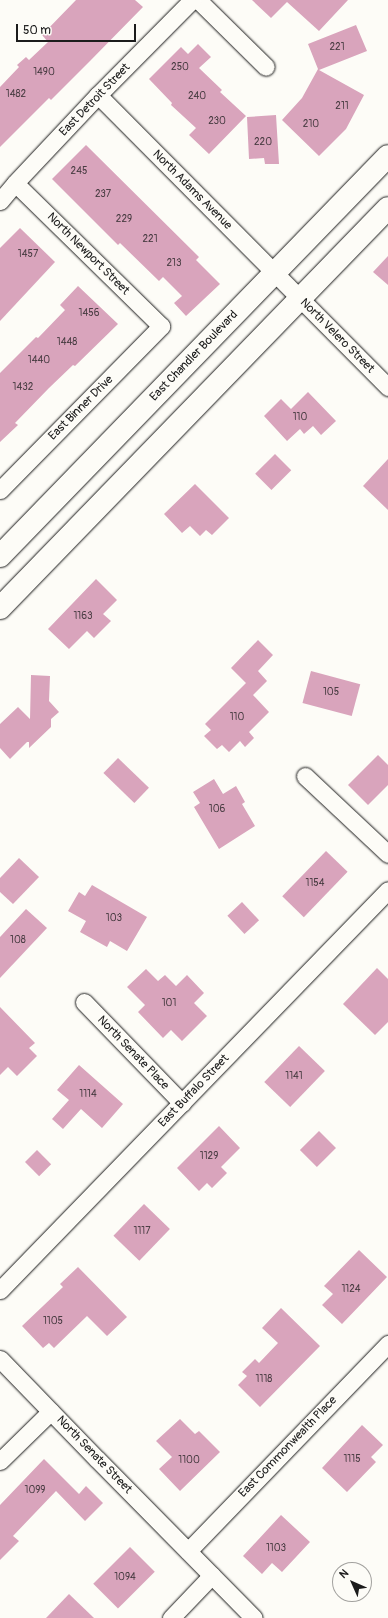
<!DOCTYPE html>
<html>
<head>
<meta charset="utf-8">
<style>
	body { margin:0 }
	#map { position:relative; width:388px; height:1618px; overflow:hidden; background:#fdfcf7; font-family:Pangolin,sans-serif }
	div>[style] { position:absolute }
	.building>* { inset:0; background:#d9a4bc; transform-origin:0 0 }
	.roads { filter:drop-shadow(0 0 1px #1c1c1c) drop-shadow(0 0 1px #1c1c1c) }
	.minor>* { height:17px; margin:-8.5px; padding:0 8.5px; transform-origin:8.5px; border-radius:8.5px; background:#fdfcf7 }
	.major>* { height:22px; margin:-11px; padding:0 11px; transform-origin:11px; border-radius:11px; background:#fdfcf7 }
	span { translate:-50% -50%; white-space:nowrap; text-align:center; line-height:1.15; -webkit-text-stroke:3px #fdfcf7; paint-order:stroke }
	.number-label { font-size:10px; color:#4b3e44 }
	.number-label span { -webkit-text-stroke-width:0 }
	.street-label { font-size:12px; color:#1c1c1c }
	.north { position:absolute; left:332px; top:1562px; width:40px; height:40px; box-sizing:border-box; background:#fdfcf7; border:1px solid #a3a29f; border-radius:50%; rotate:315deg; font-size:11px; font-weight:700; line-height:16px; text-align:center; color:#1c1c1c }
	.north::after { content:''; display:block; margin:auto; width:14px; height:18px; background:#1c1c1c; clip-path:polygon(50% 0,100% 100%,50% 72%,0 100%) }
	.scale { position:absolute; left:16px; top:24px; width:120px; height:18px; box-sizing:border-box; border:2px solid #1c1c1c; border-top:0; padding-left:5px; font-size:12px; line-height:14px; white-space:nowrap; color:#1c1c1c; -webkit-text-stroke:3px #fdfcf7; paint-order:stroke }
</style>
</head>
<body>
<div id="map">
	<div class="building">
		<div style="clip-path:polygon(76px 0,135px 0,143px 7px,90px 61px,51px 100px,49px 98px,0 147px,0 87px,19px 67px,17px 65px,26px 57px,29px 60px,48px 42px,42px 35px)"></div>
		<div style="clip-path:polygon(252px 0,348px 0,319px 31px,287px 2px,271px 18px)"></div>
		<div style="clip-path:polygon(356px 25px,367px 51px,319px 70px,364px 95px,346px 129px,319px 156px,282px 120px,302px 98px,318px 69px,308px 44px)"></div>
		<div style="clip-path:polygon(198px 44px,211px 57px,199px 68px,222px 90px,220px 92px,246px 116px,209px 154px,189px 135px,196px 128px,171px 105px,172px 103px,149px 79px,181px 47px,188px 54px)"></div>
		<div style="clip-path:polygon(276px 115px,279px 164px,265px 164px,264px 158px,249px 159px,247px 117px)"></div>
		<div style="clip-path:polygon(86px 145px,199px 257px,196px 260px,220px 284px,186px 316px,174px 303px,182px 296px,163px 277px,159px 281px,120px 243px,118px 245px,52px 179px)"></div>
		<div style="clip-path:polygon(20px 228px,55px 262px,0 321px,0 248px)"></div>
		<div style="clip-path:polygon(388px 256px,388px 285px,373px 272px)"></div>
		<div style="clip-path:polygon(78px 286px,118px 324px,75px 366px,73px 365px,49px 388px,15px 423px,18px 425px,0 442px,0 373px,36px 337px,38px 338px,65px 310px,60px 305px)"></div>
		<div style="clip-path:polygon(308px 392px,336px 421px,321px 435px,313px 426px,304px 434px,300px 429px,287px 441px,264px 416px,281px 399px,291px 409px)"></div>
		<div style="left:275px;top:454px;width:23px;height:28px;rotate:45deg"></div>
		<div style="clip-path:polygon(388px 459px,388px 510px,363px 486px)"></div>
		<div style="clip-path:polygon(195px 484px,229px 518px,212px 535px,206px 530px,200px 536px,190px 526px,182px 533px,164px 514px)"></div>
		<div style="clip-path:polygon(96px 579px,117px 600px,103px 614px,111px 621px,94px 638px,87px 631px,69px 649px,48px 629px)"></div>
		<div style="clip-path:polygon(258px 640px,273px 655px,258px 671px,267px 681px,253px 695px,269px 712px,249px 732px,254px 738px,245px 747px,240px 741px,229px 752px,222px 745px,217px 749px,204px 736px,211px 730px,205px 724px,246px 683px,231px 668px)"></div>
		<div style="left:311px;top:671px;width:51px;height:33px;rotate:15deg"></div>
		<div style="clip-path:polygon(31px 675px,50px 676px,49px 701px,59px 712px,51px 719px,51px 727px,29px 748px,29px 742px,27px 742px,10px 759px,0 748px,0 724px,18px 707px,30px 719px)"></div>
		<div style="clip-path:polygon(378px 755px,388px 765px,388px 785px,368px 805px,348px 785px)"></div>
		<div style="left:118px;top:758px;width:43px;height:21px;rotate:44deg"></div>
		<div style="clip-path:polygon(214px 779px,223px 794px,236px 786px,245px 802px,242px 804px,255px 826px,219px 849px,194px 807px,200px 803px,193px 792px)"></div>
		<div style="left:326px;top:851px;width:30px;height:63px;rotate:44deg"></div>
		<div style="clip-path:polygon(19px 858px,39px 877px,13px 904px,0 892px,0 878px)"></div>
		<div style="clip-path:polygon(92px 885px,147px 917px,127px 951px,110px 941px,107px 947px,80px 932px,86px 921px,68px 911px,79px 892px,85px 896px)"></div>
		<div style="left:242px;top:902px;width:25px;height:20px;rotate:47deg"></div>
		<div style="clip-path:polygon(26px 909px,47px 928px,0 978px,0 937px)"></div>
		<div style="clip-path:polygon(377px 968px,388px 979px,388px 1022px,375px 1035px,343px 1004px)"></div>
		<div style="clip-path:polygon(146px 969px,158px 981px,165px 975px,176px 986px,187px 975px,204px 993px,194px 1003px,207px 1016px,182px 1041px,171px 1030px,163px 1038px,138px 1012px,145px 1005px,127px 987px)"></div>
		<div style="clip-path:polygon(0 1007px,35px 1043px,29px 1048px,37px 1056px,17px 1076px,8px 1067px,0 1075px)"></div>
		<div style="left:299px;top:1046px;width:36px;height:50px;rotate:44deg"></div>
		<div style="clip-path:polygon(79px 1065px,123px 1104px,102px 1128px,81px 1109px,63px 1129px,52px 1119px,69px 1100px,57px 1090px)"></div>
		<div style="clip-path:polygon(219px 1126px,240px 1148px,221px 1167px,227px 1173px,212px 1188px,207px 1183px,199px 1191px,177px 1168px)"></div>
		<div style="left:319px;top:1131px;width:24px;height:27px;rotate:45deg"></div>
		<div style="left:37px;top:1150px;width:20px;height:17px;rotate:45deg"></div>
		<div style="left:144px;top:1204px;width:36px;height:44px;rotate:44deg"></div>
		<div style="clip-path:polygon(359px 1250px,387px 1277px,342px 1324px,322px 1305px,333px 1294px,324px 1286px)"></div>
		<div style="clip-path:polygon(78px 1267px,127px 1317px,107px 1336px,87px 1316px,54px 1348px,49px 1343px,43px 1348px,22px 1326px,63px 1287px,60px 1284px)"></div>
		<div style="clip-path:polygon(281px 1308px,320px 1346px,260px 1407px,238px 1385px,247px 1376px,242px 1372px,255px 1359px,259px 1363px,278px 1343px,262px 1328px)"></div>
		<div style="clip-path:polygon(180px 1419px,195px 1434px,199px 1431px,220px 1452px,180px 1491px,159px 1469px,172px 1457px,156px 1441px)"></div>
		<div style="clip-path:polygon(362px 1425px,383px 1445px,371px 1457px,376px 1462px,347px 1492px,322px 1468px)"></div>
		<div style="clip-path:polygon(44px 1459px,79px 1494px,86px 1486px,103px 1503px,85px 1521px,56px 1491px,13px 1536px,19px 1541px,0 1560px,0 1505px)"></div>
		<div style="clip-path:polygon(281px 1515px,310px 1542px,282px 1572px,272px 1563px,262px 1574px,243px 1556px)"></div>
		<div style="left:130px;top:1547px;width:35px;height:52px;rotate:45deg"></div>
		<div style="clip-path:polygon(69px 1594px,94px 1618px,46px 1618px)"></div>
	</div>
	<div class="roads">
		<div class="minor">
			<div style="left:198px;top:0;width:95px;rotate:44.6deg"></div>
			<div style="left:98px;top:95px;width:412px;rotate:45.2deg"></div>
			<div style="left:0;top:201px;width:23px;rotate:-50deg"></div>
			<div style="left:15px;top:183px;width:121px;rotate:-46.7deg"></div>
			<div style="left:98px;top:95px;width:134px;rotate:-45.3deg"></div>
			<div style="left:0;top:490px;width:230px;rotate:-45.5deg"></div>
			<div style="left:161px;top:326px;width:204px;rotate:-135.6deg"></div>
			<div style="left:305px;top:776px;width:114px;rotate:43.2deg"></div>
			<div style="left:84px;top:1002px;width:141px;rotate:45.9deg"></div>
			<div style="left:0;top:1290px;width:557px;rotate:-45.87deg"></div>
			<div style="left:0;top:1359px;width:139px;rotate:45.9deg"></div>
			<div style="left:97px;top:1459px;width:223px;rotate:45.4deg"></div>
			<div style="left:0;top:1461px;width:71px;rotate:-44.4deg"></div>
			<div style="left:188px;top:1551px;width:288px;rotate:-46deg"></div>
			<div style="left:171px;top:1618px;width:59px;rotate:-46.4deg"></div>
		</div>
		<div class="major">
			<div style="left:0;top:556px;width:557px;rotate:-45.87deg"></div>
			<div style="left:0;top:608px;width:557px;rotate:-45.87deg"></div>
		</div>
	</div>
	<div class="number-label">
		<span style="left:337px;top:48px">221</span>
		<span style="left:180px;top:68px">250</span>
		<span style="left:44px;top:73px">1490</span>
		<span style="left:16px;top:95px">1482</span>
		<span style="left:197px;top:97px">240</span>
		<span style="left:342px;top:107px">211</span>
		<span style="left:217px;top:122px">230</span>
		<span style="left:311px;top:125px">210</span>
		<span style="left:263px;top:143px">220</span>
		<span style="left:79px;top:172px">245</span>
		<span style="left:103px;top:195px">237</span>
		<span style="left:124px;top:220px">229</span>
		<span style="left:150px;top:240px">221</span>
		<span style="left:28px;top:255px">1457</span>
		<span style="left:174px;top:264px">213</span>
		<span style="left:89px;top:314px">1456</span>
		<span style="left:67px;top:343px">1448</span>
		<span style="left:39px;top:361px">1440</span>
		<span style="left:23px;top:388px">1432</span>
		<span style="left:300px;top:418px">110</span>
		<span style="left:83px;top:617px">1163</span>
		<span style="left:331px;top:693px">105</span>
		<span style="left:237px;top:718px">110</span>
		<span style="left:217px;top:810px">106</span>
		<span style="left:315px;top:884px">1154</span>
		<span style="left:114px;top:919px">103</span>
		<span style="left:18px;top:941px">108</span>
		<span style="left:169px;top:1004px">101</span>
		<span style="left:294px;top:1077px">1141</span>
		<span style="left:88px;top:1095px">1114</span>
		<span style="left:209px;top:1157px">1129</span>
		<span style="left:142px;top:1232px">1117</span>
		<span style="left:351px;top:1290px">1124</span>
		<span style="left:53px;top:1322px">1105</span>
		<span style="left:264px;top:1380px">1118</span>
		<span style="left:352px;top:1460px">1115</span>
		<span style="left:189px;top:1461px">1100</span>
		<span style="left:35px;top:1491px">1099</span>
		<span style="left:276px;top:1549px">1103</span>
		<span style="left:125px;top:1578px">1094</span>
	</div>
	<div class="street-label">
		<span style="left:95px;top:100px;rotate:-46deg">East Detroit Street</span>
		<span style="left:192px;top:190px;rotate:45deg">North Adams Avenue</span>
		<span style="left:88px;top:254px;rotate:45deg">North Newport Street</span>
		<span style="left:337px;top:336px;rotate:45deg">North Velero Street</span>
		<span style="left:194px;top:356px;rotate:-46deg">East Chandler Boulevard</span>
		<span style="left:81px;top:408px;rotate:-45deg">East Binner Drive</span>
		<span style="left:133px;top:1053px;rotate:46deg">North Senate Place</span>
		<span style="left:194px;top:1091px;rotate:-46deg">East Buffalo Street</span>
		<span style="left:288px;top:1447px;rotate:-46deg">East Commonwealth Place</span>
		<span style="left:94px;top:1455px;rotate:46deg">North Senate Street</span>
	</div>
	<div class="north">N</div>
	<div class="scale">50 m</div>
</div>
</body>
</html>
